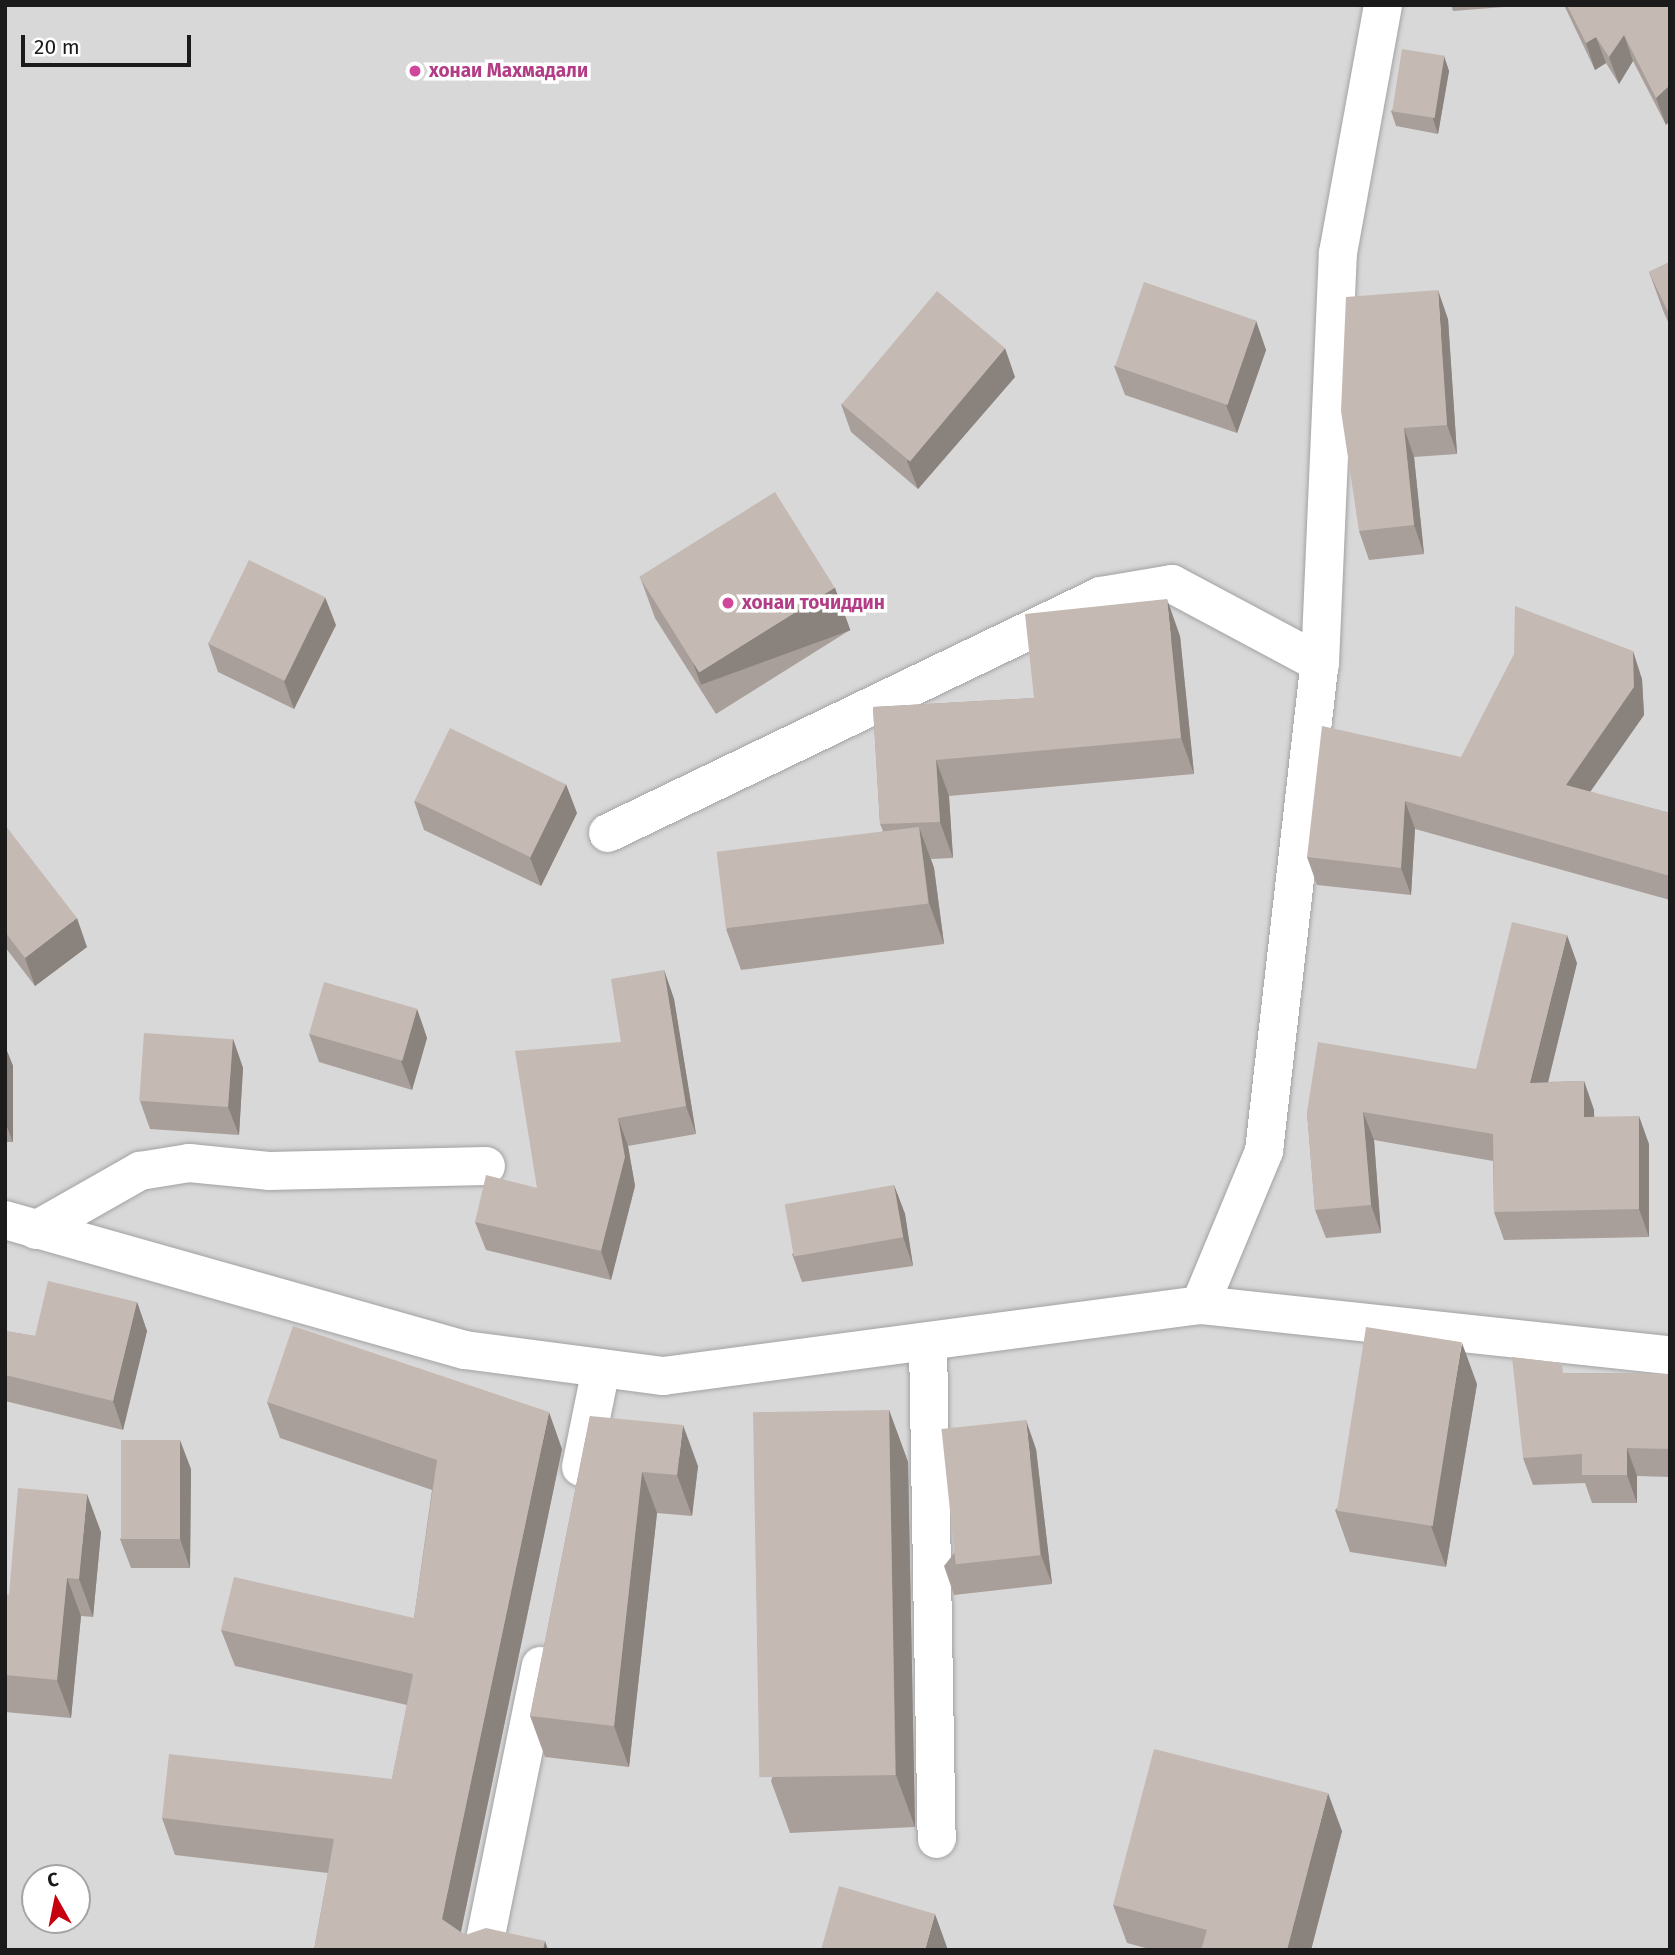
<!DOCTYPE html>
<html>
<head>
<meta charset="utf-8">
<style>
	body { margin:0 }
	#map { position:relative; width:1675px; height:1955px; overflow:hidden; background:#ede8e0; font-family:"Fira Sans",sans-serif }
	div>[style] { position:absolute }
	.residential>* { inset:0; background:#d9d8d8 }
	.roads { filter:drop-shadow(0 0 2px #a2a2a2) drop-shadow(0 0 2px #a2a2a2) }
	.street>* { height:38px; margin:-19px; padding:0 19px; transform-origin:19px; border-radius:19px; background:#fff }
	.wall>* { inset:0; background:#a99f9a }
	.shaded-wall>* { inset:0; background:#89827d; transform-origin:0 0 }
	.building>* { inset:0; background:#c4b9b3; transform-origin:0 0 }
	.dots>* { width:19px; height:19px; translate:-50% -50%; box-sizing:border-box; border:4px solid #fff; border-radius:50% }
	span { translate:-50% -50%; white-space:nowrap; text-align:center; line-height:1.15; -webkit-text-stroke:7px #fff; paint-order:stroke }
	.hotel-label { font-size:19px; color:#b23c85; font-weight:700 }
	.left { translate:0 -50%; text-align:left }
	.frame { position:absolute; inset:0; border:7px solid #1b1b1b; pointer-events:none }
	.north { position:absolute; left:21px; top:1864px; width:70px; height:70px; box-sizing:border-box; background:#fff; border:2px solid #a4a4a4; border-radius:50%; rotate:351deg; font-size:19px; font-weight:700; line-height:28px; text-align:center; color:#1b1b1b }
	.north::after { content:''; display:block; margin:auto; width:24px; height:32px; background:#c6000e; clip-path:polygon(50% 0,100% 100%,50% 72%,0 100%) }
	.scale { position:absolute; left:21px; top:35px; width:170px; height:32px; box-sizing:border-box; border:4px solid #1b1b1b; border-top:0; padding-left:9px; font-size:21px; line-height:24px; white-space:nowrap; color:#1b1b1b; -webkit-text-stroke:5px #fff; paint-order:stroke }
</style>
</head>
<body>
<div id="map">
	<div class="residential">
		<div style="clip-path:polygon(evenodd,5px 5px,1670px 5px,1670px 1950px,5px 1950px,5px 5px,35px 1878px,77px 1878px,77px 1920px,35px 1920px,35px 1878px)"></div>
	</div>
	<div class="roads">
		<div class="street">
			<div style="left:608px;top:833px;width:547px;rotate:-25.68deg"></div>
			<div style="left:1101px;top:596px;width:72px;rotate:-9.6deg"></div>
			<div style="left:1172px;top:584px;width:168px;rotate:28.1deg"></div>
			<div style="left:5px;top:1220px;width:478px;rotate:15.8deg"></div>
			<div style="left:465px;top:1350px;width:200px;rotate:7.5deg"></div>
			<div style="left:663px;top:1376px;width:542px;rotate:-7.53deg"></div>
			<div style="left:1200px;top:1305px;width:167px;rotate:-67.4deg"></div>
			<div style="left:1264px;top:1151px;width:491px;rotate:-83.5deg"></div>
			<div style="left:1320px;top:663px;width:410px;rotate:-87.5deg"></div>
			<div style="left:1338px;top:253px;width:252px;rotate:-79.7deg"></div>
			<div style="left:36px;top:1230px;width:120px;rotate:-29.6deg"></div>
			<div style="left:140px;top:1171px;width:50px;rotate:-9.3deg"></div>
			<div style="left:189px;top:1163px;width:80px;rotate:5.7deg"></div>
			<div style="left:269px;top:1171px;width:217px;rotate:-1.3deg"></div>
			<div style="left:1200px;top:1305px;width:473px;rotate:6.1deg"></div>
			<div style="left:928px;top:1342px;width:497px;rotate:89deg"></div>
			<div style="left:581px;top:1467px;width:100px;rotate:-78.5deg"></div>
			<div style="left:483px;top:1950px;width:290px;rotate:-78.5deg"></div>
		</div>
	</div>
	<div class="wall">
		<div style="clip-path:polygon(1451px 5px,1529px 5px,1453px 11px)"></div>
		<div style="clip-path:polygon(1564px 5px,1670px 5px,1666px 125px,1633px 61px,1619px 84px,1606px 63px,1595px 70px)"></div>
		<div style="clip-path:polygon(1444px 56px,1449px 71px,1438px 134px,1396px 126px,1391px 111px)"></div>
		<div style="clip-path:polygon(1670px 262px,1670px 326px,1664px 313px,1649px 272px)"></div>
		<div style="clip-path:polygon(1448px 319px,1457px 454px,1414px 457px,1424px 554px,1369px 560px,1359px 531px)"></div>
		<div style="clip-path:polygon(1256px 321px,1266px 350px,1237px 433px,1125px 395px,1114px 366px)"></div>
		<div style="clip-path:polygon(1015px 377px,918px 489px,851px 432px,841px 404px)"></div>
		<div style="clip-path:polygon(640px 577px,835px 588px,850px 630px,716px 714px,655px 618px)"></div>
		<div style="clip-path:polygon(336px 625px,294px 709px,218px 672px,208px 643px)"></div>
		<div style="clip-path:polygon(1180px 636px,1194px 774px,949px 796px,953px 858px,931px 859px,934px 868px,944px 944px,741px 970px,726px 929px,883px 831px,880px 824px,873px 707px,1034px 698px)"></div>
		<div style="clip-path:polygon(1642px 679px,1644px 715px,1590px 792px,1670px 813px,1670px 900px,1415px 829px,1411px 895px,1317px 885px,1307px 857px,1461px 757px)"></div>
		<div style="clip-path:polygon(414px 801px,577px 813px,541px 886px,424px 830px)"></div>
		<div style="clip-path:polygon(5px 825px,87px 947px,35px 986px,5px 947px)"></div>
		<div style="clip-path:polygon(1577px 963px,1548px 1082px,1584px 1081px,1594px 1110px,1594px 1117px,1649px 1144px,1649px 1237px,1504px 1240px,1494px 1212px,1493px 1161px,1374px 1140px,1381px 1233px,1326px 1238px,1315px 1210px,1307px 1112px,1476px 1069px)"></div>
		<div style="clip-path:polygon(664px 970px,674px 999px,696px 1134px,628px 1146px,635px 1186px,611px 1280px,486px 1250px,475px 1222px,537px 1188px)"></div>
		<div style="clip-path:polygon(417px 1009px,427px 1038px,412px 1090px,319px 1062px,309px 1034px)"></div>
		<div style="clip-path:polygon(233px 1039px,243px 1068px,239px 1135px,150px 1129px,140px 1101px)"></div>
		<div style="clip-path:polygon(5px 1046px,13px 1066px,13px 1142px,5px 1142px)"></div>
		<div style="clip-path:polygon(894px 1185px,905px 1214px,913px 1266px,802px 1282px,792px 1254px)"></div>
		<div style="clip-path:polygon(137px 1302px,147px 1331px,123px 1430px,5px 1401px,5px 1331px,35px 1336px)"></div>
		<div style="clip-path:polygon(1566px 1373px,1670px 1374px,1670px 1477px,1637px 1476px,1637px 1503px,1592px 1503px,1585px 1483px,1533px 1485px,1523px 1458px)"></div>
		<div style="clip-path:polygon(1477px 1384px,1446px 1567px,1350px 1552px,1335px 1510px)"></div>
		<div style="clip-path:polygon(267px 1402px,562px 1449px,461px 1932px,465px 1935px,545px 1941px,548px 1950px,314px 1950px,328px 1873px,175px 1855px,162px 1818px,392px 1779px,407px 1705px,235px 1666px,221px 1630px,414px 1618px,432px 1490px,280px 1438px)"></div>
		<div style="clip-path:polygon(889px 1410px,908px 1462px,915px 1827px,790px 1833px,771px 1781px)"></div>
		<div style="clip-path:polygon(590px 1416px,698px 1466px,692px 1516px,657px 1513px,629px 1767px,545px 1757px,530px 1716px)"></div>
		<div style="clip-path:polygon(1036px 1449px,1052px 1584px,954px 1595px,944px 1566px)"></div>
		<div style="clip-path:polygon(191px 1469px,190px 1568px,131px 1568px,120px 1539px)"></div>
		<div style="clip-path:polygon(101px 1532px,93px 1617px,81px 1616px,71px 1718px,5px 1712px,5px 1594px,9px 1595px)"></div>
		<div style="clip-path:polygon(1342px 1831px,1311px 1950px,1153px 1950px,1127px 1943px,1113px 1905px)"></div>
	</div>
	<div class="shaded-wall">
		<div style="clip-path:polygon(1624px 35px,1633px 61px,1619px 84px,1609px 57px)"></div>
		<div style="clip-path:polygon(1596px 37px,1606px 63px,1595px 70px,1586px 43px)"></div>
		<div style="clip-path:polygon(1444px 56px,1449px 71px,1438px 134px,1433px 119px)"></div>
		<div style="clip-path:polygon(1670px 85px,1670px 121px,1666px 125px,1656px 98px)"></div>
		<div style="clip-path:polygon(1438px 290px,1448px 319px,1457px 454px,1447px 425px)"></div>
		<div style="clip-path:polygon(1256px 321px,1266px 350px,1237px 433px,1226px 405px)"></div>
		<div style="clip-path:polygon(1005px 348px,1015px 377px,918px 489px,907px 461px)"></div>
		<div style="clip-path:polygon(1404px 428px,1414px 457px,1424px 554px,1414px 525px)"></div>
		<div style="left:835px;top:588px;width:45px;height:159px;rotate:70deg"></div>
		<div style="clip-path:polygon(325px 597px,336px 625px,294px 709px,284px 681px)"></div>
		<div style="clip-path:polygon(1167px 599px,1180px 636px,1194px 774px,1181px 738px)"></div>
		<div style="clip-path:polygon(1633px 651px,1642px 679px,1644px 715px,1576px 812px,1566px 785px)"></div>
		<div style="clip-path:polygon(936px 760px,949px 796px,953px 858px,940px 822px)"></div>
		<div style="clip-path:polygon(566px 784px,577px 813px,541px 886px,530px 858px)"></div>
		<div style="clip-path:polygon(1405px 801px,1415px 829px,1411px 895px,1401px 868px)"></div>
		<div style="clip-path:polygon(919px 827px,934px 868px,944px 944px,929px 903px)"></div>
		<div style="clip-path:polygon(77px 918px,87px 947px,35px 986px,25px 958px)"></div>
		<div style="clip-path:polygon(1567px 935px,1577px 963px,1541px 1111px,1530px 1083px)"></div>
		<div style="clip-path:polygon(664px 970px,674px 999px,696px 1134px,686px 1106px)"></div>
		<div style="clip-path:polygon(417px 1009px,427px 1038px,412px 1090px,401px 1061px)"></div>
		<div style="clip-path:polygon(233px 1039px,243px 1068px,239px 1135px,228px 1107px)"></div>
		<div style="clip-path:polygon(5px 1046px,13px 1066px,13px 1142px,5px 1122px)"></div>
		<div style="clip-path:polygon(1584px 1081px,1594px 1110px,1595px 1146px,1584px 1117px)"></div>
		<div style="clip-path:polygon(1363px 1112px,1374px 1140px,1381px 1233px,1371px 1205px)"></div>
		<div style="clip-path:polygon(1639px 1116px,1649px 1144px,1649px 1237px,1639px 1209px)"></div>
		<div style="clip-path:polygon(618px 1118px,628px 1146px,635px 1186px,611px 1280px,601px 1251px)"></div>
		<div style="clip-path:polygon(894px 1185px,905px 1214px,913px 1266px,903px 1237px)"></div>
		<div style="clip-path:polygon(137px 1302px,147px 1331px,123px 1430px,113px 1401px)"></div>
		<div style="clip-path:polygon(1462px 1343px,1477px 1384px,1446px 1567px,1431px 1526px)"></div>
		<div style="clip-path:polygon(889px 1410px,908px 1462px,915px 1827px,896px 1775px)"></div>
		<div style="clip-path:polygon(549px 1412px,562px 1449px,457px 1950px,442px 1919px)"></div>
		<div style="clip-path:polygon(1026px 1420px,1036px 1449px,1052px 1584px,1041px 1555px)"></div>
		<div style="clip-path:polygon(683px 1425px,698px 1466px,692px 1516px,677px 1475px)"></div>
		<div style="clip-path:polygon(180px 1440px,191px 1469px,190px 1568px,180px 1539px)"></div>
		<div style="clip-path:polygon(1627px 1448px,1637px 1476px,1637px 1503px,1627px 1475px)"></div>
		<div style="clip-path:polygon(642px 1472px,657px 1513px,629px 1767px,614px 1726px)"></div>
		<div style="clip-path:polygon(87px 1494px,101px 1532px,93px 1617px,79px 1579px)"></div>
		<div style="clip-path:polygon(67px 1578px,81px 1616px,71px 1718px,57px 1680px)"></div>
		<div style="clip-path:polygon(1328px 1793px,1342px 1831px,1311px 1950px,1287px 1950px)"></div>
		<div style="clip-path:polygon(935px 1914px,948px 1950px,925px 1950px)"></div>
		<div style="clip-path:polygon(545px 1941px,548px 1950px,543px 1950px)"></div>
	</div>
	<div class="building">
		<div style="clip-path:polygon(1567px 5px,1670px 5px,1670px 85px,1656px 98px,1624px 35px,1609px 57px,1596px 37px,1586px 43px)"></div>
		<div style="left:1402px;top:49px;width:43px;height:63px;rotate:9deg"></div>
		<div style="clip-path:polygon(1670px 262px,1670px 316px,1649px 272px)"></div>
		<div style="left:1144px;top:282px;width:119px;height:89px;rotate:19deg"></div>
		<div style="clip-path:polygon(1438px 290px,1447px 425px,1404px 428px,1414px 525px,1359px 531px,1341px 411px,1346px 297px)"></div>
		<div style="left:937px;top:291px;width:89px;height:148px;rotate:40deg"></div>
		<div style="left:775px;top:492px;width:113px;height:160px;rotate:58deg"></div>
		<div style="left:249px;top:560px;width:85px;height:93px;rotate:26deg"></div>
		<div style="clip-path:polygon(1167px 599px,1181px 738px,936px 760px,940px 822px,880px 824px,873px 707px,1034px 698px,1025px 614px)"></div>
		<div style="clip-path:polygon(1515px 606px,1633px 651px,1634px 687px,1566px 785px,1670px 813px,1670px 876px,1405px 801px,1401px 868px,1307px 857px,1322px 726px,1461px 757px,1514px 654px)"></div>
		<div style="left:450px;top:728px;width:129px;height:81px;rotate:26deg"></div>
		<div style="clip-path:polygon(5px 825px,77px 918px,25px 958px,5px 932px)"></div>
		<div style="left:919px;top:827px;width:77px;height:204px;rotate:83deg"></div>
		<div style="clip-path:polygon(1512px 922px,1567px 935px,1530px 1083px,1584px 1081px,1584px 1117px,1639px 1116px,1639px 1209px,1494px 1212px,1493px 1134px,1363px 1112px,1371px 1205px,1315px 1210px,1307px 1112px,1318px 1042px,1476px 1069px)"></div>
		<div style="clip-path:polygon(664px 970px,686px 1106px,618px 1118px,625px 1157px,601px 1251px,475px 1222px,486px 1175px,537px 1188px,515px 1051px,621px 1042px,611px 979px)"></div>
		<div style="left:324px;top:982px;width:97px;height:54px;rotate:16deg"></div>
		<div style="left:144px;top:1033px;width:89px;height:68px;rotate:4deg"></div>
		<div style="left:894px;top:1185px;width:53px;height:111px;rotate:80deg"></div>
		<div style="clip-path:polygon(48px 1281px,137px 1302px,113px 1401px,5px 1375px,5px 1331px,35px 1336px)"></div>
		<div style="clip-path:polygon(293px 1326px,549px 1412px,442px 1919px,465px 1935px,486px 1928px,545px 1941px,543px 1950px,314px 1950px,334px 1839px,162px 1818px,169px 1754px,392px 1779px,413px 1674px,221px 1630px,234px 1577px,414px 1618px,437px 1460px,267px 1402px)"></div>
		<div style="left:1366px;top:1327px;width:97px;height:186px;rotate:9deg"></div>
		<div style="clip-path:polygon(1512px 1357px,1562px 1363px,1563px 1373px,1670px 1374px,1670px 1449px,1627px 1448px,1627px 1475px,1582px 1475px,1582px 1454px,1523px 1458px)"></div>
		<div style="left:889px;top:1410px;width:365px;height:136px;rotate:89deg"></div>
		<div style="clip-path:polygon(590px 1416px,683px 1425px,677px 1475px,642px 1472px,614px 1726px,530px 1716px)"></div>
		<div style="left:1026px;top:1420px;width:136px;height:85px;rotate:84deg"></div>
		<div style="left:121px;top:1440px;width:59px;height:99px"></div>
		<div style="clip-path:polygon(18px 1488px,87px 1494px,79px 1579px,67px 1578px,57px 1680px,5px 1675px,5px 1594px,9px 1595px)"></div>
		<div style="clip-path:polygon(1154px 1749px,1328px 1793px,1287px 1950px,1201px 1950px,1207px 1930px,1113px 1905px)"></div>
		<div style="clip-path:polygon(839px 1886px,935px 1914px,925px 1950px,821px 1950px)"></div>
	</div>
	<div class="dots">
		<div style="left:415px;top:71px;background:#d1479c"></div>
		<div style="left:728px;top:603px;background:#d1479c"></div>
	</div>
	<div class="hotel-label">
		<span class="left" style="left:429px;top:71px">хонаи Махмадали</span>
		<span class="left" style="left:742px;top:603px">хонаи точиддин</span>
	</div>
	<div class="frame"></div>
	<div class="north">С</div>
	<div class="scale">20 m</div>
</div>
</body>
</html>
